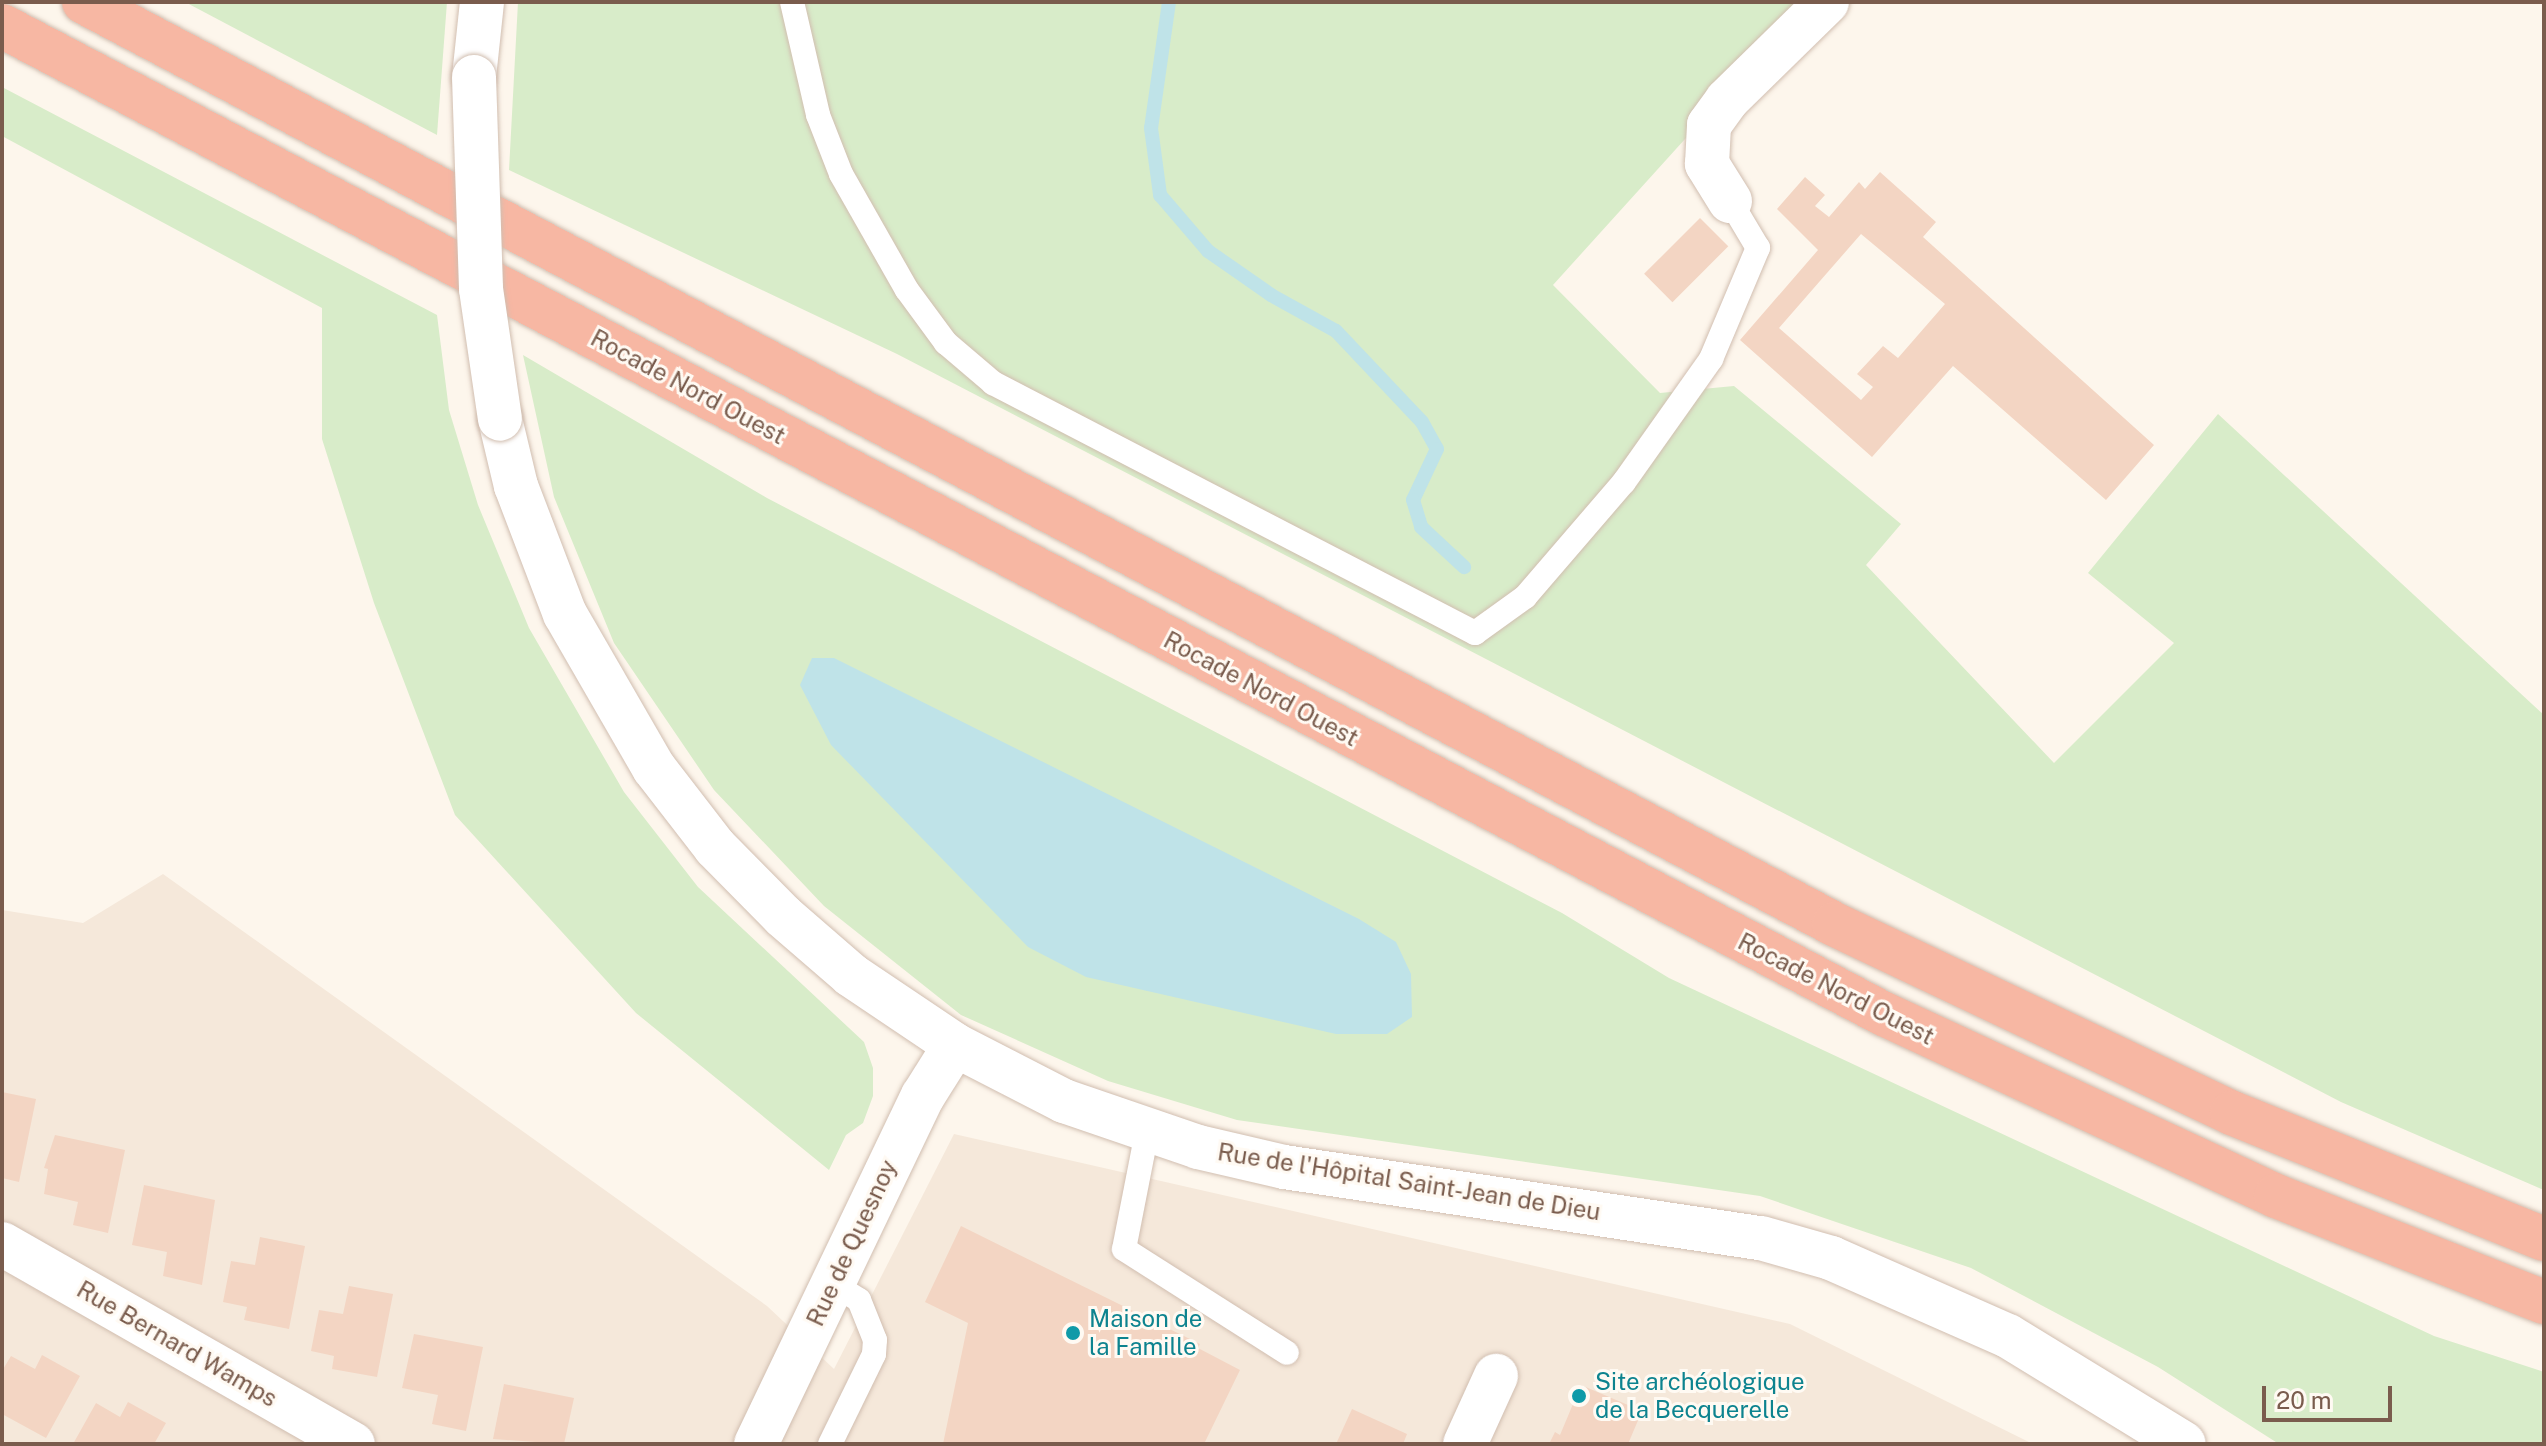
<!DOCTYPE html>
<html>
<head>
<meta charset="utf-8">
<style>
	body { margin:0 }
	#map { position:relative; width:2546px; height:1446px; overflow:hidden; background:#fdf6ec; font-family:"Public Sans",sans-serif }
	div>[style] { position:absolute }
	.residential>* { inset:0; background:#f5e8da }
	.green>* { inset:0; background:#d8ecc9 }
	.water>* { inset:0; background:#bfe3e8 }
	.stream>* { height:14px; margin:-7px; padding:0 7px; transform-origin:7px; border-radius:7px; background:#bfe3e8 }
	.building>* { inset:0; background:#f3d5c3; transform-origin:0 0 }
	.roads { filter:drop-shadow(0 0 2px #d1beb0) drop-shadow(0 0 2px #d1beb0) }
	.lane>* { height:24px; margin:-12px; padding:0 12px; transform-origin:12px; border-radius:12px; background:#fff }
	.street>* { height:44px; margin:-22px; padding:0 22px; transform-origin:22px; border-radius:22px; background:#fff }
	.highway>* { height:44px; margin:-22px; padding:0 22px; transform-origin:22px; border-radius:22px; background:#f7b7a3 }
	.bridges { filter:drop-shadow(0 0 2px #d1beb0) drop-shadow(0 0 2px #d1beb0) }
	.street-bridge>* { height:44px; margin:-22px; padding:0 22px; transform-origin:22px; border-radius:22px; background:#fff }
	.dots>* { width:22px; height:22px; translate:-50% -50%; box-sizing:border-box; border:4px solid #fffaf3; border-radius:50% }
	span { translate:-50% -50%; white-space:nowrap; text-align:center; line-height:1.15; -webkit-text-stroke:6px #fffaf3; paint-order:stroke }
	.street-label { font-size:24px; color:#7a5c4d }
	.culture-label { font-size:24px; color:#0d838f }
	.left { translate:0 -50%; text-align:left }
	.frame { position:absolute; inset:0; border:4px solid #7a5c4d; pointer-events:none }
	.scale { position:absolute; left:2262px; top:1386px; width:130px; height:36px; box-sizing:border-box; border:4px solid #7a5c4d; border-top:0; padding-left:10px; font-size:24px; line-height:28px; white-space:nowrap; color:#7a5c4d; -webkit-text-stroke:6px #fffaf3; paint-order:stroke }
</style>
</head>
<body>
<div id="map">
	<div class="residential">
		<div style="clip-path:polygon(163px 874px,767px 1306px,834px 1369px,954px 1134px,1790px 1324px,2033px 1444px,2px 1444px,2px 910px,83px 923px)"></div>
	</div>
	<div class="green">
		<div style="clip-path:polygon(185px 2px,447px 2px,437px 135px)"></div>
		<div style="clip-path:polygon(518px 2px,1809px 2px,1553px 285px,1660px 393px,1734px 386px,1901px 524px,1866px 565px,2054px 763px,2174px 643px,2088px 573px,2218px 414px,2544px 715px,2544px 1190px,2341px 1102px,897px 354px,509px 170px)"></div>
		<div style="clip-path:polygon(2px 87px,437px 315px,449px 410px,478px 505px,529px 628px,624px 792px,698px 887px,864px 1042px,873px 1068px,873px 1096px,863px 1123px,846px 1135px,829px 1170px,636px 1013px,455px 815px,374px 603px,322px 439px,322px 308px,2px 136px)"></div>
		<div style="clip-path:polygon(523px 355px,767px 498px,1562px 913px,1669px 978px,2434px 1336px,2544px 1372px,2544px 1444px,2279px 1444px,2158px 1367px,1971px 1268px,1760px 1196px,1237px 1120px,1108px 1081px,961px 1015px,824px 906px,714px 790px,614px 643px,554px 497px)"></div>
	</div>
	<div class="water">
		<div style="clip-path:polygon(812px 658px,834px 658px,1359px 919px,1396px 942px,1411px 974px,1412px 1017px,1387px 1034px,1336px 1034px,1086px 977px,1028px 947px,831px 745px,800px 685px)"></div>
	</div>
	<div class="stream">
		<div style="left:1169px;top:2px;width:127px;rotate:98.1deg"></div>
		<div style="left:1151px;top:128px;width:68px;rotate:82.3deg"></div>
		<div style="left:1160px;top:195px;width:74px;rotate:49.4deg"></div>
		<div style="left:1208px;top:251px;width:77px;rotate:34.9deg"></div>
		<div style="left:1271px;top:295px;width:74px;rotate:29deg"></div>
		<div style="left:1336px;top:331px;width:125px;rotate:46.6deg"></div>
		<div style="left:1422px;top:422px;width:31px;rotate:61deg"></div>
		<div style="left:1437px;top:449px;width:56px;rotate:115.2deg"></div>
		<div style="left:1413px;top:500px;width:28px;rotate:73deg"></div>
		<div style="left:1421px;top:527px;width:59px;rotate:42.9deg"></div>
	</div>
	<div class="building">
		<div style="clip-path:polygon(evenodd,1880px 172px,1936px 222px,1923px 237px,2154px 445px,2106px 500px,1953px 366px,1872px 457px,1740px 340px,1818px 250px,1777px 209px,1805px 177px,1825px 195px,1815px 206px,1829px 217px,1859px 182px,1865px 189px,1880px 172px,1861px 234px,1945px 304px,1898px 358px,1883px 346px,1857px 374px,1873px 387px,1861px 400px,1779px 328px,1861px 234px)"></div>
		<div style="left:1700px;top:218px;width:40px;height:79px;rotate:45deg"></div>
		<div style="clip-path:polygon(2px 1092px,36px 1099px,19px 1182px,2px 1178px)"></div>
		<div style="clip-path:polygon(55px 1135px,125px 1150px,108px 1233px,73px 1225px,78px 1202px,44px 1194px,48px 1169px,44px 1168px)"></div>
		<div style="clip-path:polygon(144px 1185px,215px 1200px,202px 1285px,163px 1276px,167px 1252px,132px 1245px)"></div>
		<div style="clip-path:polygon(961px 1226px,1200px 1344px,1198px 1348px,1240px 1370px,1204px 1444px,943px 1444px,968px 1323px,925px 1302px)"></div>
		<div style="clip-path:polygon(260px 1237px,305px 1246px,289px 1329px,244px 1320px,247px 1307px,223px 1302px,231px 1261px,255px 1265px)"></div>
		<div style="clip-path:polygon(349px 1286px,393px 1294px,377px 1377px,332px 1369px,334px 1356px,311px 1351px,319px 1310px,343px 1314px)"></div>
		<div style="clip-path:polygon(414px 1334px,483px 1347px,466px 1431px,432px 1424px,438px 1395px,402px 1388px)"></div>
		<div style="clip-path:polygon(42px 1355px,80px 1376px,46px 1438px,2px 1414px,2px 1371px,11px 1356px,35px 1369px)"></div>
		<div style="clip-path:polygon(504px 1384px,574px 1398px,564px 1444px,493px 1439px)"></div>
		<div style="clip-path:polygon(1581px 1385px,1642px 1411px,1628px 1444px,1549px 1444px,1555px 1432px,1560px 1435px)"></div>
		<div style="clip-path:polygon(128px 1402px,166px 1423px,154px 1444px,73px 1444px,96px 1403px,120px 1417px)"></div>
		<div style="clip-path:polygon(1352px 1409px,1407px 1434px,1403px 1444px,1336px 1444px)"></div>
	</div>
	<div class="roads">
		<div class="lane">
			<div style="left:792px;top:2px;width:116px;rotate:77deg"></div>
			<div style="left:818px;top:115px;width:63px;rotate:68.7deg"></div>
			<div style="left:841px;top:174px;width:133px;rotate:60.4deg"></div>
			<div style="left:907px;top:290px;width:66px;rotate:53.7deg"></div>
			<div style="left:946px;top:343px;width:62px;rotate:40.4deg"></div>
			<div style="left:993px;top:383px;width:543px;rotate:27.41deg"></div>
			<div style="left:1475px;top:633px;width:62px;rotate:-35.8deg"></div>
			<div style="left:1525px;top:597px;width:152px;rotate:-49.3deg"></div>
			<div style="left:1624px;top:482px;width:151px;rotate:-54.7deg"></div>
			<div style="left:1711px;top:359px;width:121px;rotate:-67.1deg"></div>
			<div style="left:1758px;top:248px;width:55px;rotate:-120.8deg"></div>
			<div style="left:1147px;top:1132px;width:119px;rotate:101.1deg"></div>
			<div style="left:1124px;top:1249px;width:193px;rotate:32.5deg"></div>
			<div style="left:830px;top:1444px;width:100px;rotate:-63.9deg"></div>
			<div style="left:874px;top:1354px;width:14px;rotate:-86deg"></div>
			<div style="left:875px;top:1340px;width:43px;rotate:-111.8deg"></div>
			<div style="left:859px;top:1300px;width:31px;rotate:-148deg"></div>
		</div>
		<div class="street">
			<div style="left:474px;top:77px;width:75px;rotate:-83.9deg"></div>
			<div style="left:1730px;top:201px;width:44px;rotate:-121.9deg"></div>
			<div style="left:1707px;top:164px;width:39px;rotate:-87deg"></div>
			<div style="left:1709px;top:125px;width:31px;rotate:-54deg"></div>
			<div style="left:1727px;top:100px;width:140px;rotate:-44.4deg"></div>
			<div style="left:500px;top:419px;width:69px;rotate:76.6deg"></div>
			<div style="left:516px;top:486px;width:137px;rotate:69.1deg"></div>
			<div style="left:565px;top:614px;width:178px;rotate:60deg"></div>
			<div style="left:654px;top:768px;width:100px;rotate:52.3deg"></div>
			<div style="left:715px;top:847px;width:97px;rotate:45.4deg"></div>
			<div style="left:783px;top:916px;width:90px;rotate:40.9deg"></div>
			<div style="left:851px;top:975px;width:125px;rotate:33.9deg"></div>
			<div style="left:955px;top:1045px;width:123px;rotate:27.2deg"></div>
			<div style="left:1064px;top:1101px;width:142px;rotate:18.9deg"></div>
			<div style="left:1198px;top:1147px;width:88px;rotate:13.1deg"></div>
			<div style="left:1284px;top:1167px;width:482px;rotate:8.5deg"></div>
			<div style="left:1761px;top:1238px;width:73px;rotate:15.9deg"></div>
			<div style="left:1831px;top:1258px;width:193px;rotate:23.8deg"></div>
			<div style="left:2008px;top:1336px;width:206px;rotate:31.5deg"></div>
			<div style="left:2px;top:1244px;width:404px;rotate:29.7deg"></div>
			<div style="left:756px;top:1444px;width:386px;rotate:-64.4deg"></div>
			<div style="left:923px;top:1096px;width:60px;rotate:-57.9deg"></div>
			<div style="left:1465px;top:1444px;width:75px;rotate:-65.5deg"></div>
		</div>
		<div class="highway">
			<div style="left:84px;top:2px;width:1978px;rotate:27.78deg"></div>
			<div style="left:1834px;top:924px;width:441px;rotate:25.4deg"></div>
			<div style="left:2232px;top:1113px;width:336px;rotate:22deg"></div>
			<div style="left:2px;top:26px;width:2126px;rotate:27.7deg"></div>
			<div style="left:1884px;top:1014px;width:432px;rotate:24.9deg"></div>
			<div style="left:2276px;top:1196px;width:288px;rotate:21.6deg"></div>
		</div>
	</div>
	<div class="bridges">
		<div class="street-bridge">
			<div style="left:474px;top:77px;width:212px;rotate:88.1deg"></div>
			<div style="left:481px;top:289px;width:131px;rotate:81.7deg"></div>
		</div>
	</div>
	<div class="dots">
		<div style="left:1073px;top:1333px;background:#0f9aa8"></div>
		<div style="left:1579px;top:1396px;background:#0f9aa8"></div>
	</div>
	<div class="street-label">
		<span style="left:688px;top:387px;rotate:28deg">Rocade Nord Ouest</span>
		<span style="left:1261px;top:689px;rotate:28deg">Rocade Nord Ouest</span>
		<span style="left:1836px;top:989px;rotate:27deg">Rocade Nord Ouest</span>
		<span style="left:1409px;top:1182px;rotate:9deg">Rue de l'Hôpital Saint-Jean de Dieu</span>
		<span style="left:852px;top:1243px;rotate:-65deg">Rue de Quesnoy</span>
		<span style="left:177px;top:1344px;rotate:30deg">Rue Bernard Wamps</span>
	</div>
	<div class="culture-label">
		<span class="left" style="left:1089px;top:1333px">Maison de<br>la Famille</span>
		<span class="left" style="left:1595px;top:1396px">Site archéologique<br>de la Becquerelle</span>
	</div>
	<div class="frame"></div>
	<div class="scale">20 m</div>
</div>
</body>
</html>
